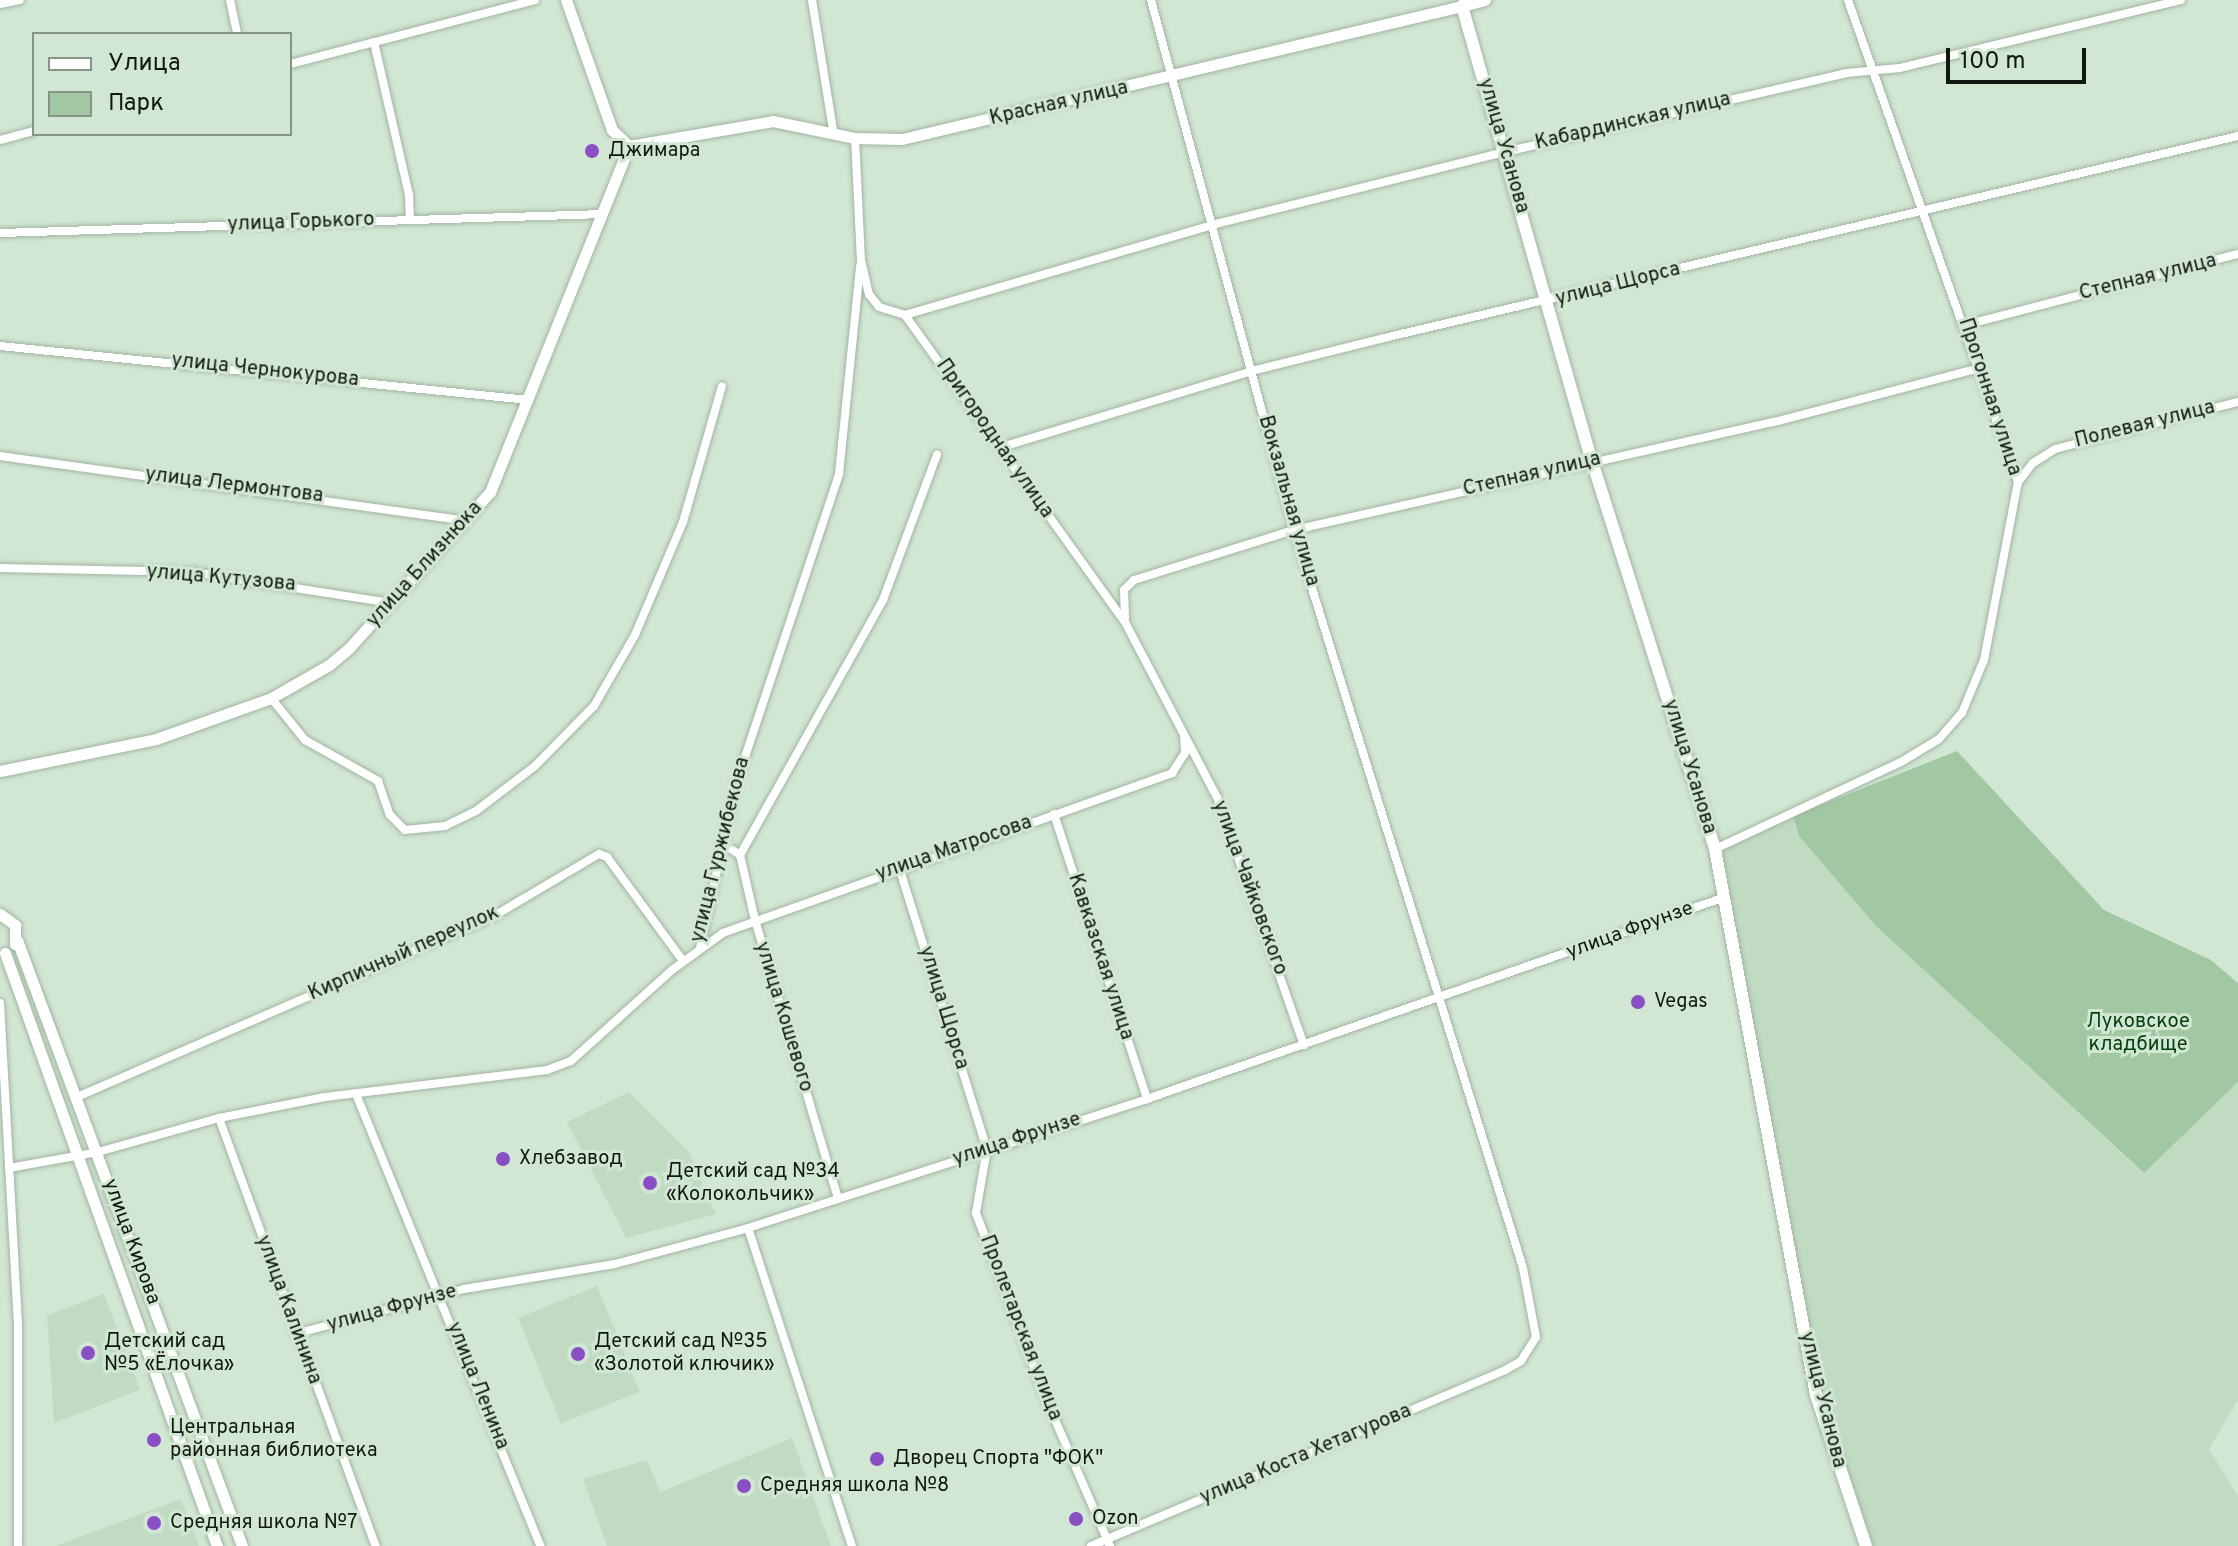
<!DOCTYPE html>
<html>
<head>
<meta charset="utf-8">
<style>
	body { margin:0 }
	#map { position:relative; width:2238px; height:1546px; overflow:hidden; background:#d2e7d3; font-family:Overpass,sans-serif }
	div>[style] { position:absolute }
	.built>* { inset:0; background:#c1dbc2; transform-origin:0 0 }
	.green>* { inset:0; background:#a1c8a3 }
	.roads { filter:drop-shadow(0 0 2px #a1b5a1) drop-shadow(0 0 2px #a1b5a1) }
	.street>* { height:8px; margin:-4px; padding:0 4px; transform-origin:4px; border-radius:4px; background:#fff }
	.secondary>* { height:11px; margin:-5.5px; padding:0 5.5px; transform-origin:5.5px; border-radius:5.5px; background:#fff }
	.primary>* { height:12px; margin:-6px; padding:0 6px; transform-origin:6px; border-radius:6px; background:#fff }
	.dots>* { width:22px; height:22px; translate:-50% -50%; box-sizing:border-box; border:4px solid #d2e7d3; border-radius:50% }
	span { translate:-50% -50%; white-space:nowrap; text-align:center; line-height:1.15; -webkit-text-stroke:6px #d2e7d3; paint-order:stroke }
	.street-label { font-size:20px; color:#111811 }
	.poi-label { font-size:20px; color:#111811 }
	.left { translate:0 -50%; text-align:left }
	.park-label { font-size:20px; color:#033d0f }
	.legend { position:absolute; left:32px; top:32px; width:260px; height:104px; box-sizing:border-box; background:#d2e7d3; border:2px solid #859485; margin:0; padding:10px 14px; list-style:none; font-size:24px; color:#111811 }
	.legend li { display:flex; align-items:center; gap:16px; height:40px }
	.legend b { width:40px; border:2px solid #859485 }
	.scale { position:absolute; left:1946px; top:48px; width:140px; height:36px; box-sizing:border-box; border:4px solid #111811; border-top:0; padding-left:10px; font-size:24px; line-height:28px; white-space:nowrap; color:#111811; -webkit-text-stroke:6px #d2e7d3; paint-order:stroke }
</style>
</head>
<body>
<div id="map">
	<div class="built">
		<div style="clip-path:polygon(1793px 816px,1799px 836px,1876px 926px,2143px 1173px,2238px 1082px,2238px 1400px,2209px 1449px,2238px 1496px,2238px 1546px,1866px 1546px,1816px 1395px,1715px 849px)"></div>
		<div style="clip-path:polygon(629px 1092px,689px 1152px,716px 1214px,626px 1238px,567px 1122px)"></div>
		<div style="left:597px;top:1286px;width:114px;height:85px;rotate:68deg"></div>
		<div style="clip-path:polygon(104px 1294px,140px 1390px,54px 1423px,47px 1315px)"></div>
		<div style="clip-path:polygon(792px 1438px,831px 1546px,607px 1546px,583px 1479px,647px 1460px,660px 1492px)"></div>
		<div style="clip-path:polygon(181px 1499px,199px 1546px,56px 1546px)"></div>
	</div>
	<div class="green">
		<div style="clip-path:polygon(1957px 751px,2104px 910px,2211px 960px,2238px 983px,2238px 1082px,2144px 1173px,1876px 926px,1799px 836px,1793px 816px)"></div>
	</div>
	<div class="roads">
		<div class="street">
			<div style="left:230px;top:0;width:35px;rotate:78deg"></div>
			<div style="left:812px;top:0;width:132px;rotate:80.8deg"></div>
			<div style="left:0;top:4px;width:20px;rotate:-11deg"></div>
			<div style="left:374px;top:42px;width:157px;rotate:77.1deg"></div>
			<div style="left:409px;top:195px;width:24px;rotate:88deg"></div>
			<div style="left:290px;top:64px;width:253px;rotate:-14.6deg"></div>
			<div style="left:855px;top:138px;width:122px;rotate:87.2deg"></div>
			<div style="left:861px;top:260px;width:35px;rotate:77deg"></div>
			<div style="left:869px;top:294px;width:16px;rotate:52deg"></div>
			<div style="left:879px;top:307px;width:27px;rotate:17deg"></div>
			<div style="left:905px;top:315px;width:380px;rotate:54.4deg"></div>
			<div style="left:1126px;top:624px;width:195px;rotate:62.3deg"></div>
			<div style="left:1217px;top:797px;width:263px;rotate:70.7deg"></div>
			<div style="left:0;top:140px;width:35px;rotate:-15deg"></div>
			<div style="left:0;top:233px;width:603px;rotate:-1.8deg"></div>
			<div style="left:905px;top:315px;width:324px;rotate:-16.3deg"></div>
			<div style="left:1216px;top:224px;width:298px;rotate:-14deg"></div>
			<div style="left:1505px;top:152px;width:350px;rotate:-13deg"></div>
			<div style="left:1846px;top:73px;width:54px;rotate:-5.3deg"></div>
			<div style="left:1900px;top:68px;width:289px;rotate:-13.6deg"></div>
			<div style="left:1965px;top:325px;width:282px;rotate:-14.6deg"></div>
			<div style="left:0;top:346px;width:532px;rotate:5.83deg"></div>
			<div style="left:1002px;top:447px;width:261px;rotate:-16.9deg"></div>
			<div style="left:1252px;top:371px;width:136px;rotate:-14deg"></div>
			<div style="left:1384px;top:338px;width:878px;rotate:-13.31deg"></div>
			<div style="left:0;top:456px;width:472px;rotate:7.9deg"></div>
			<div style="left:2018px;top:482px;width:24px;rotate:-52deg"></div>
			<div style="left:2033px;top:463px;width:26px;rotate:-32deg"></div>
			<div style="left:2055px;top:449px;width:189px;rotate:-14.4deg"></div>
			<div style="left:0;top:568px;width:193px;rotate:1.2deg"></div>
			<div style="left:193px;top:572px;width:201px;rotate:8.9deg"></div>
			<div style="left:1125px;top:618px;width:28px;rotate:-92deg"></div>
			<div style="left:1124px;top:590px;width:14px;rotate:-45deg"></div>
			<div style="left:1134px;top:580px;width:168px;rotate:-17.4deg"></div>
			<div style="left:1294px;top:530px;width:492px;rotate:-12.7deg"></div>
			<div style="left:1774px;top:422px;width:213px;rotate:-14.7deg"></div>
			<div style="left:271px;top:698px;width:54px;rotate:51deg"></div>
			<div style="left:305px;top:740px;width:84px;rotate:29.3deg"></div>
			<div style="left:378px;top:781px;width:36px;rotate:71deg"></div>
			<div style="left:390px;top:815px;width:21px;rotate:45deg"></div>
			<div style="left:405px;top:830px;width:40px;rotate:-5.7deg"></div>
			<div style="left:445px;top:826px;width:34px;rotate:-26deg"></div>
			<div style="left:476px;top:811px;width:74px;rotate:-37.3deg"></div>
			<div style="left:535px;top:766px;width:84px;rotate:-45.5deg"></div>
			<div style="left:594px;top:706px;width:82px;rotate:-60deg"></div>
			<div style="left:635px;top:635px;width:123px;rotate:-67deg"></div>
			<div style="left:683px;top:522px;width:141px;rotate:-74deg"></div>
			<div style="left:1054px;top:814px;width:300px;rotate:71.9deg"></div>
			<div style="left:721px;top:843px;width:22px;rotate:32deg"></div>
			<div style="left:740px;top:855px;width:67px;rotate:77deg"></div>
			<div style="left:755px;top:920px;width:291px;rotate:73.4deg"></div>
			<div style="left:1715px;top:849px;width:205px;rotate:-25.1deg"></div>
			<div style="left:1901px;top:762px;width:44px;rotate:-31.2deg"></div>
			<div style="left:1939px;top:739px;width:35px;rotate:-49deg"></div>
			<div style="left:1962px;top:713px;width:57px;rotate:-67.5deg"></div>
			<div style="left:1984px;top:660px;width:181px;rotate:-79.2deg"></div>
			<div style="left:2018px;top:482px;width:511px;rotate:-109.43deg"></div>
			<div style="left:740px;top:855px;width:292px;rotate:-60.7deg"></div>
			<div style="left:883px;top:600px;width:155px;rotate:-69.6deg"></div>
			<div style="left:899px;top:867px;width:295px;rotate:72.7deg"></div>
			<div style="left:987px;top:1149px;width:65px;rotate:99.8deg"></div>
			<div style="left:976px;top:1213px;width:191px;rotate:69.5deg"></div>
			<div style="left:1043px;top:1392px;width:168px;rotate:66.5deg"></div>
			<div style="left:700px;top:948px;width:168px;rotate:-77.6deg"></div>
			<div style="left:736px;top:784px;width:327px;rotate:-71.6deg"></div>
			<div style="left:839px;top:474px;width:209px;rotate:-84.2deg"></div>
			<div style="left:0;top:1003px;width:318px;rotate:86.8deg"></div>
			<div style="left:18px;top:1320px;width:226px;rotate:90deg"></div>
			<div style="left:356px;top:1094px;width:488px;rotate:67.8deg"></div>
			<div style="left:77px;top:1097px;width:455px;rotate:-23.5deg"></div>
			<div style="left:494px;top:916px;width:122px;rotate:-30.6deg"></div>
			<div style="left:599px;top:854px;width:9px;rotate:21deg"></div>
			<div style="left:607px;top:857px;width:129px;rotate:53.8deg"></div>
			<div style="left:219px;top:1118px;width:456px;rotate:69.9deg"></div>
			<div style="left:9px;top:1168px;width:90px;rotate:-10.2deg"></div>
			<div style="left:98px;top:1152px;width:126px;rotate:-15.7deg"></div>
			<div style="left:219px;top:1118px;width:108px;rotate:-11.2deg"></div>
			<div style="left:325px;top:1097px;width:224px;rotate:-6.9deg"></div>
			<div style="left:547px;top:1070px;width:26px;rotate:-21deg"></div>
			<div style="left:571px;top:1061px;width:136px;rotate:-42deg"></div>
			<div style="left:672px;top:970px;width:63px;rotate:-36deg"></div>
			<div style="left:723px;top:933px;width:477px;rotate:-19.6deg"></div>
			<div style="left:1172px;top:773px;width:24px;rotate:-57deg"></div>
			<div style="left:1185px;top:753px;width:17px;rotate:-93deg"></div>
			<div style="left:748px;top:1228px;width:335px;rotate:71.9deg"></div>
			<div style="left:295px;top:1334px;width:175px;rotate:-14.9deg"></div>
			<div style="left:464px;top:1289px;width:153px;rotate:-9.4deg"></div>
			<div style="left:615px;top:1264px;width:138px;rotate:-15.1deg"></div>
			<div style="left:748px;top:1228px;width:419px;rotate:-17.9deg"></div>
			<div style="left:1147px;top:1099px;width:612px;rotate:-19.26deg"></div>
			<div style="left:1091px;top:1546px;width:450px;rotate:-23deg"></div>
			<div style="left:1505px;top:1370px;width:18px;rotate:-29deg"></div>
			<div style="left:1521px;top:1361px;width:28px;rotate:-58deg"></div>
			<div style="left:1536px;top:1337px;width:70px;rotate:-100.7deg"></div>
			<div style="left:1523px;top:1268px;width:773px;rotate:-107.24deg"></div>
			<div style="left:1294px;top:530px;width:549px;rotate:-105.1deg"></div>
		</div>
		<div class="secondary">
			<div style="left:566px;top:0;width:138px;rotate:70.5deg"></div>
			<div style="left:612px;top:130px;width:23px;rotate:43deg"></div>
			<div style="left:629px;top:146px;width:146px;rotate:-9.8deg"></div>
			<div style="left:773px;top:121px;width:84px;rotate:11.7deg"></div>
			<div style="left:855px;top:138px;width:47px;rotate:1.2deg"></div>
			<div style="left:902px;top:139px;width:576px;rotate:-13.36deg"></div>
			<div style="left:0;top:771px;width:159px;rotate:-11.6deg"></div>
			<div style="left:156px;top:739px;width:122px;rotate:-19.6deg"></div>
			<div style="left:271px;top:698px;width:67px;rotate:-29.6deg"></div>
			<div style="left:329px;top:665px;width:26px;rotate:-40deg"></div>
			<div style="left:349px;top:648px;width:210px;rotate:-47.9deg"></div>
			<div style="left:490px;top:492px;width:373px;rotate:-68.1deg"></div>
			<div style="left:0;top:914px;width:19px;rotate:36deg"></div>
			<div style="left:15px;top:925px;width:19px;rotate:90deg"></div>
			<div style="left:17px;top:940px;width:646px;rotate:69.63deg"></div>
			<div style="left:5px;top:953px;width:630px;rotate:70.33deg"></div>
		</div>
		<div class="primary">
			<div style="left:1485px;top:0;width:24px;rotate:165deg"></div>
			<div style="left:1462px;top:6px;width:473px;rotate:74.1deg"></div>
			<div style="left:1592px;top:461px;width:407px;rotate:72.4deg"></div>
			<div style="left:1715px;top:849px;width:555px;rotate:79.52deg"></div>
			<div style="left:1816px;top:1395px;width:159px;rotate:71.7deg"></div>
		</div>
	</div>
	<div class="dots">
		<div style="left:592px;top:151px;background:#8a4ec5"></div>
		<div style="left:1638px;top:1002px;background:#8a4ec5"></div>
		<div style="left:503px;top:1159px;background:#8a4ec5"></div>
		<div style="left:650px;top:1183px;background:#8a4ec5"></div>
		<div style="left:88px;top:1353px;background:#8a4ec5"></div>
		<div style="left:578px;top:1354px;background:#8a4ec5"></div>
		<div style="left:154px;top:1440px;background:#8a4ec5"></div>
		<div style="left:877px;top:1459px;background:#8a4ec5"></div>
		<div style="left:744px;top:1486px;background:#8a4ec5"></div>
		<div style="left:1076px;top:1519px;background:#8a4ec5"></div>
		<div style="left:154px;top:1523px;background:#8a4ec5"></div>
	</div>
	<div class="street-label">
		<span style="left:1059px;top:104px;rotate:-13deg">Красная улица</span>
		<span style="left:1633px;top:122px;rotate:-13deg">Кабардинская улица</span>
		<span style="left:1503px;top:146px;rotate:74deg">улица Усанова</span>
		<span style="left:301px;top:223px;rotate:-2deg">улица Горького</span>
		<span style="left:2148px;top:278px;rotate:-14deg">Степная улица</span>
		<span style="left:1618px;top:285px;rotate:-14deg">улица Щорса</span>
		<span style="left:265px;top:371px;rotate:6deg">улица Чернокурова</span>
		<span style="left:1989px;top:397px;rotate:72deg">Прогонная улица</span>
		<span style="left:2145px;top:425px;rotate:-14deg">Полевая улица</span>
		<span style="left:994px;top:439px;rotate:55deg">Пригородная улица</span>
		<span style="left:1532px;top:475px;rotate:-13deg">Степная улица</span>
		<span style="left:234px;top:486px;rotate:7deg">улица Лермонтова</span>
		<span style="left:1288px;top:501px;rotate:74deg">Вокзальная улица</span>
		<span style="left:425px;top:565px;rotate:-48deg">улица Близнюка</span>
		<span style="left:221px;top:579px;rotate:5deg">улица Кутузова</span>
		<span style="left:1689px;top:767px;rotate:73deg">улица Усанова</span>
		<span style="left:954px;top:849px;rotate:-19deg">улица Матросова</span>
		<span style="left:721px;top:850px;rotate:-76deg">улица Гуржибекова</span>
		<span style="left:1249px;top:888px;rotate:70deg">улица Чайковского</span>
		<span style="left:1630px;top:931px;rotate:-20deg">улица Фрунзе</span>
		<span style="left:404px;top:954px;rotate:-24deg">Кирпичный переулок</span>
		<span style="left:1100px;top:957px;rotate:72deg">Кавказская улица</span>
		<span style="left:943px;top:1008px;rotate:73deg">улица Щорса</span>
		<span style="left:783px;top:1017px;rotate:73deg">улица Кошевого</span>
		<span style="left:1017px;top:1140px;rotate:-18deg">улица Фрунзе</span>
		<span style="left:131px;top:1242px;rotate:70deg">улица Кирова</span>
		<span style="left:392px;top:1309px;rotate:-15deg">улица Фрунзе</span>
		<span style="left:288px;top:1310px;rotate:70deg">улица Калинина</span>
		<span style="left:1020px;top:1328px;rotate:69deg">Пролетарская улица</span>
		<span style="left:477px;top:1386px;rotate:68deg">улица Ленина</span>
		<span style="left:1822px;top:1400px;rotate:76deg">улица Усанова</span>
		<span style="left:1306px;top:1455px;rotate:-23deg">улица Коста Хетагурова</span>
	</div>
	<div class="poi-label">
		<span class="left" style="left:608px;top:151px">Джимара</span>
		<span class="left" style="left:1654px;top:1002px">Vegas</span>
		<span class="left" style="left:519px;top:1159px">Хлебзавод</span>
		<span class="left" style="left:666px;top:1184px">Детский сад №34<br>«Колокольчик»</span>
		<span class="left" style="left:104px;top:1354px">Детский сад<br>№5 «Ёлочка»</span>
		<span class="left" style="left:594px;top:1354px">Детский сад №35<br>«Золотой ключик»</span>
		<span class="left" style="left:170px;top:1440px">Центральная<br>районная библиотека</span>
		<span class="left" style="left:893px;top:1459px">Дворец Спорта "ФОК"</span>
		<span class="left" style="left:760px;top:1486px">Средняя школа №8</span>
		<span class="left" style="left:1092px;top:1519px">Ozon</span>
		<span class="left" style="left:170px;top:1523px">Средняя школа №7</span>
	</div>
	<div class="park-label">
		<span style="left:2138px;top:1034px">Луковское<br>кладбище</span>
	</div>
	<ul class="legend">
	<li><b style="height:10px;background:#fff"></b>Улица</li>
	<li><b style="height:22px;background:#a1c8a3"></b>Парк</li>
	</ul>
	<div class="scale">100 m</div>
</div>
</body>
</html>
